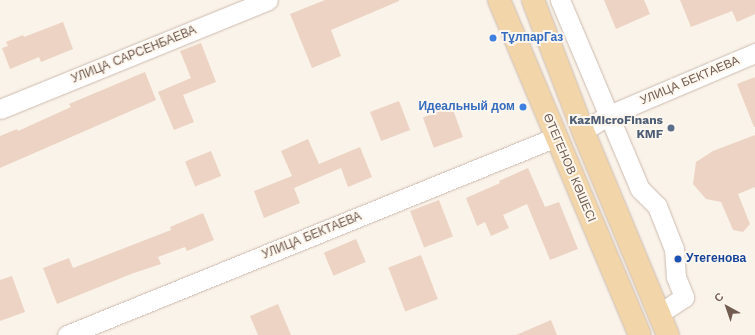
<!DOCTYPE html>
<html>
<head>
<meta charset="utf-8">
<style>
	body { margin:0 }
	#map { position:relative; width:755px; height:335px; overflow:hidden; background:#faf3e9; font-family:"Work Sans",sans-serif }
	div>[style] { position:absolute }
	.building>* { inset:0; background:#edd3c3; transform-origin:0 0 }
	.roads { filter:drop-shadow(0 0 1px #ccbbb0) drop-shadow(0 0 1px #ccbbb0) }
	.minor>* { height:19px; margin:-9.5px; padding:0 9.5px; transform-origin:9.5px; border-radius:9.5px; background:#fff }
	.major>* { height:22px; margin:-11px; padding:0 11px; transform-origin:11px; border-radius:11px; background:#f2d5a9 }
	.dots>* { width:11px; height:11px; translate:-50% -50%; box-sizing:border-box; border:2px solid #fdf7ef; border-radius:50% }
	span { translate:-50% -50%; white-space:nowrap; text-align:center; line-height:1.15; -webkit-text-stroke:4px #fdf7ef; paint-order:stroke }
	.shop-label { font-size:12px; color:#366cbe; font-weight:700 }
	.left { translate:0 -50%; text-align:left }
	.right { translate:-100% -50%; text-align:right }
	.street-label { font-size:12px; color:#725b4f }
	.service-label { font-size:12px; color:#4e5e75; font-weight:700 }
	.transit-label { font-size:12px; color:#164399; font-weight:700 }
	.north { position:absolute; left:707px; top:287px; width:40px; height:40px; -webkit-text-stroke:3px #fdf7ef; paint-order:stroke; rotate:320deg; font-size:11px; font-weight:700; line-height:16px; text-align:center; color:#725b4f }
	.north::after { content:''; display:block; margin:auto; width:14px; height:18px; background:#725b4f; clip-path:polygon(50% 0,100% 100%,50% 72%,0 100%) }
</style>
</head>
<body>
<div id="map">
	<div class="building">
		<div style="clip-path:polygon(325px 0,399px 0,399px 1px,331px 30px,341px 56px,312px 68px,290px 14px)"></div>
		<div style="clip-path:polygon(604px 0,644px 0,650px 14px,616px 29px)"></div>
		<div style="clip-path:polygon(680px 0,755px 0,755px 14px,737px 22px,732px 11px,691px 27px)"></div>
		<div style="clip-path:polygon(63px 22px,73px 49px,41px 62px,39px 57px,10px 69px,2px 48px,8px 46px,6px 42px,23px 35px,24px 37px)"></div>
		<div style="clip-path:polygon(201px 43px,216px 82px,183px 95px,194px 122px,174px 130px,158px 92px,191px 78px,180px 51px)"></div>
		<div style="clip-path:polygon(145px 72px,156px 100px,0 168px,0 136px,17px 129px,18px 131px,71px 107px,69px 104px)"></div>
		<div style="clip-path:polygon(755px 77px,755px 127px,754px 127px,737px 84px)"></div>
		<div style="left:399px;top:101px;width:31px;height:31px;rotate:69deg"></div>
		<div style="left:452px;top:107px;width:32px;height:31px;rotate:70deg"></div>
		<div style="clip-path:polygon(755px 135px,755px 187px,738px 194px,750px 224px,743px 232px,733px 230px,721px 202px,706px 199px,693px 184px,696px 162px,713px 151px)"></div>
		<div style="clip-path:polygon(308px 139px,319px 164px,360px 147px,372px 177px,348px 187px,341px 168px,294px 188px,300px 203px,264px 218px,254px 191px,292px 176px,281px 151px)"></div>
		<div style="left:211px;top:151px;width:27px;height:28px;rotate:68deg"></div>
		<div style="clip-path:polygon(528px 168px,545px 207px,559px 202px,578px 249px,550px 260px,527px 204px,503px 215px,509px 228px,491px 236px,485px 222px,477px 226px,466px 198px,500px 183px,499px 181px)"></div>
		<div style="left:439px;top:200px;width:39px;height:31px;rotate:69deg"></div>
		<div style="clip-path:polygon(203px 213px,214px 240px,187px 251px,185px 247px,158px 257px,161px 264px,131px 274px,57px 304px,43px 268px,69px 258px,73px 268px,171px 230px,170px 227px)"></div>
		<div style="left:356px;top:239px;width:25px;height:35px;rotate:67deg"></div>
		<div style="left:421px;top:255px;width:47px;height:35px;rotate:69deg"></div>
		<div style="clip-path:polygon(12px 276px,25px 312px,0 321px,0 280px)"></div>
		<div style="clip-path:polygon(278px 304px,291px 335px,258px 335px,250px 316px)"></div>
		<div style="clip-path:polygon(551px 320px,557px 335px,516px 335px)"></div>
	</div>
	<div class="roads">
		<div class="minor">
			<div style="left:560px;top:0;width:205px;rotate:67.1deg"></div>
			<div style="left:640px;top:189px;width:24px;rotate:45deg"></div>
			<div style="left:657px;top:206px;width:46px;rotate:68.4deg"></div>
			<div style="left:674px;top:249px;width:28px;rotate:86deg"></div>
			<div style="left:676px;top:277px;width:22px;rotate:68deg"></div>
			<div style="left:684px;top:297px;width:30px;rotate:146deg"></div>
			<div style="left:0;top:109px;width:289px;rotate:-22.1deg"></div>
			<div style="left:583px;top:131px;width:31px;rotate:-32deg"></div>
			<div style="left:609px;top:115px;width:159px;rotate:-23deg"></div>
			<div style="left:67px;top:335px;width:528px;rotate:-22.04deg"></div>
		</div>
		<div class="major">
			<div style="left:499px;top:0;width:363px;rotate:67.2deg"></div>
			<div style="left:533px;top:0;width:140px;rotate:69.1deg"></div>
			<div style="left:583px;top:131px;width:221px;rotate:67.4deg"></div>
		</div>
	</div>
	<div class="dots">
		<div style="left:493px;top:38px;background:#3f7fe0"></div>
		<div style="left:523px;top:107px;background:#3f7fe0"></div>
		<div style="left:671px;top:128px;background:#5c6f8a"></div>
		<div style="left:678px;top:259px;background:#1a4fb4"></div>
	</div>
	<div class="shop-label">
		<span class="left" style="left:501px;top:38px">ТұлпарГаз</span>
		<span class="right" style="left:515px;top:107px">Идеальный дом</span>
	</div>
	<div class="street-label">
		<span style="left:134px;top:55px;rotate:-22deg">УЛИЦА САРСЕНБАЕВА</span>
		<span style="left:690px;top:81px;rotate:-23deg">УЛИЦА БЕКТАЕВА</span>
		<span style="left:569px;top:168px;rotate:67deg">ӨТЕГЕНОВ КӨШЕСІ</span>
		<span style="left:312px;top:236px;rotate:-22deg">УЛИЦА БЕКТАЕВА</span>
	</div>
	<div class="service-label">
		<span class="right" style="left:663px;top:128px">KazMicroFinans<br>KMF</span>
	</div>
	<div class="transit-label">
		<span class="left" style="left:686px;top:259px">Утегенова</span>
	</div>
	<div class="north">С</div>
</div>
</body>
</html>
